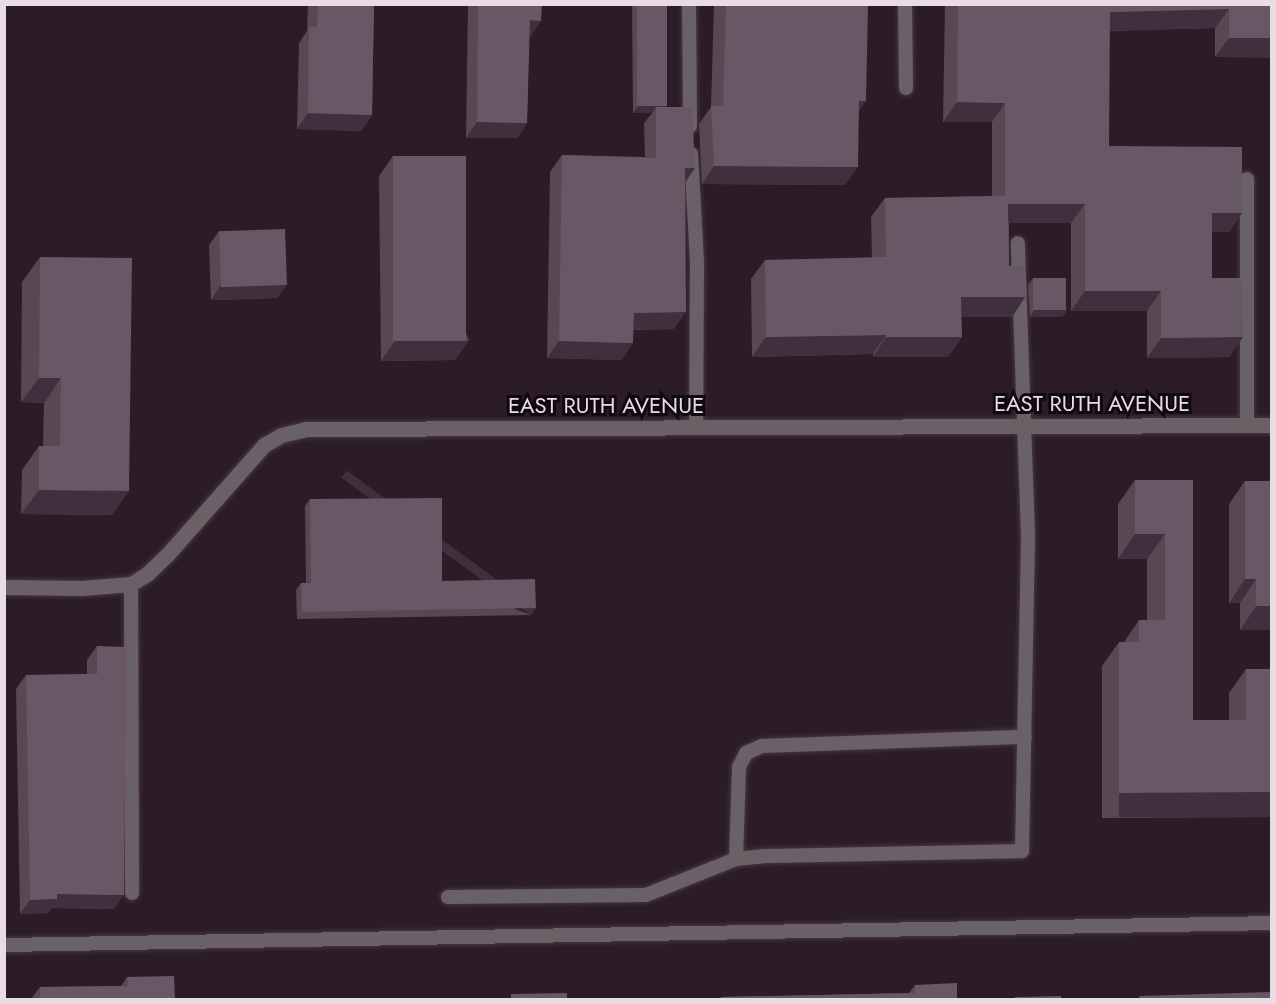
<!DOCTYPE html>
<html>
<head>
<meta charset="utf-8">
<style>
	body { margin:0 }
	#map { position:relative; width:1276px; height:1004px; overflow:hidden; background:#2c1c28; font-family:Jost,sans-serif }
	div>[style] { position:absolute }
	.roads { filter:drop-shadow(0 0 2px #463742) drop-shadow(0 0 2px #463742) }
	.lane>* { height:14px; margin:-7px; padding:0 7px; transform-origin:7px; border-radius:7px; background:#6a6167 }
	.street>* { height:15px; margin:-7.5px; padding:0 7.5px; transform-origin:7.5px; border-radius:7.5px; background:#6a6167 }
	.wall>* { inset:0; background:#594754 }
	.shaded-wall>* { inset:0; background:#402f3c; transform-origin:0 0 }
	.building>* { inset:0; background:#685764; transform-origin:0 0 }
	span { translate:-50% -50%; white-space:nowrap; text-align:center; line-height:1.15; -webkit-text-stroke:6px #10090e; paint-order:stroke }
	.street-label { font-size:22px; color:#e9dde5 }
	.frame { position:absolute; inset:0; border:6px solid #e9dde5; pointer-events:none }
</style>
</head>
<body>
<div id="map">
	<div class="roads">
		<div class="lane">
			<div style="left:689px;top:4px;width:122px;rotate:89.5deg"></div>
			<div style="left:905px;top:4px;width:84px;rotate:89.3deg"></div>
			<div style="left:691px;top:154px;width:109px;rotate:86.8deg"></div>
			<div style="left:697px;top:263px;width:165px;rotate:90.3deg"></div>
			<div style="left:1247px;top:179px;width:247px;rotate:90deg"></div>
			<div style="left:131px;top:584px;width:309px;rotate:89.8deg"></div>
			<div style="left:736px;top:859px;width:92px;rotate:-88.1deg"></div>
			<div style="left:739px;top:767px;width:16px;rotate:-63deg"></div>
			<div style="left:746px;top:753px;width:17px;rotate:-24deg"></div>
			<div style="left:762px;top:746px;width:263px;rotate:-2deg"></div>
			<div style="left:448px;top:897px;width:198px;rotate:-0.6deg"></div>
			<div style="left:646px;top:895px;width:97px;rotate:-21.8deg"></div>
			<div style="left:736px;top:859px;width:27px;rotate:-6deg"></div>
			<div style="left:763px;top:856px;width:259px;rotate:-1.1deg"></div>
			<div style="left:1022px;top:851px;width:315px;rotate:-88.9deg"></div>
			<div style="left:1028px;top:536px;width:293px;rotate:-92deg"></div>
			<div style="left:4px;top:945px;width:1268px;rotate:-0.99deg"></div>
		</div>
		<div class="street">
			<div style="left:4px;top:587px;width:78px;rotate:0.7deg"></div>
			<div style="left:82px;top:588px;width:49px;rotate:-4.7deg"></div>
			<div style="left:131px;top:584px;width:19px;rotate:-32deg"></div>
			<div style="left:147px;top:574px;width:28px;rotate:-44deg"></div>
			<div style="left:167px;top:555px;width:147px;rotate:-48.6deg"></div>
			<div style="left:264px;top:445px;width:20px;rotate:-30deg"></div>
			<div style="left:281px;top:435px;width:26px;rotate:-13deg"></div>
			<div style="left:306px;top:429px;width:966px;rotate:-0.24deg"></div>
		</div>
	</div>
	<div class="wall">
		<div style="clip-path:polygon(308px 4px,374px 4px,372px 115px,361px 131px,297px 129px,299px 43px,307px 31px)"></div>
		<div style="clip-path:polygon(468px 4px,542px 4px,531px 36px,529px 36px,527px 123px,517px 138px,466px 138px)"></div>
		<div style="clip-path:polygon(632px 4px,667px 4px,667px 106px,666px 107px,685px 182px,674px 329px,633px 330px,622px 360px,547px 358px,550px 172px,562px 155px,645px 157px,644px 123px,652px 113px,633px 113px)"></div>
		<div style="clip-path:polygon(714px 4px,868px 4px,859px 111px,845px 185px,702px 184px,699px 124px,711px 107px)"></div>
		<div style="clip-path:polygon(945px 4px,1272px 4px,1215px 57px,1215px 28px,1109px 31px,1109px 146px,1242px 213px,1229px 232px,1212px 232px,1212px 278px,1243px 337px,1229px 357px,1147px 358px,1147px 311px,1071px 311px,1071px 223px,1009px 223px,1009px 266px,1025px 297px,1012px 317px,961px 317px,962px 337px,948px 357px,873px 357px,873px 354px,752px 357px,751px 279px,765px 260px,872px 258px,871px 217px,885px 198px,992px 196px,992px 122px,943px 122px)"></div>
		<div style="clip-path:polygon(393px 156px,469px 340px,455px 360px,381px 361px,379px 176px)"></div>
		<div style="clip-path:polygon(219px 231px,277px 298px,211px 300px,209px 245px)"></div>
		<div style="clip-path:polygon(40px 257px,112px 515px,21px 514px,22px 470px,39px 446px,43px 446px,44px 403px,21px 402px,22px 282px)"></div>
		<div style="clip-path:polygon(1033px 278px,1067px 310px,1062px 317px,1030px 317px,1028px 285px)"></div>
		<div style="clip-path:polygon(1135px 480px,1193px 480px,1193px 720px,1229px 720px,1229px 693px,1246px 669px,1272px 669px,1272px 817px,1102px 818px,1102px 666px,1119px 642px,1124px 642px,1139px 620px,1147px 620px,1147px 559px,1118px 559px,1118px 504px)"></div>
		<div style="clip-path:polygon(1245px 481px,1272px 630px,1240px 630px,1240px 603px,1229px 603px,1229px 504px)"></div>
		<div style="clip-path:polygon(310px 499px,442px 581px,531px 615px,297px 619px,296px 590px,301px 583px,306px 583px,305px 506px)"></div>
		<div style="clip-path:polygon(97px 646px,114px 909px,52px 908px,48px 913px,20px 914px,16px 689px,26px 675px,87px 674px,87px 660px)"></div>
		<div style="clip-path:polygon(127px 977px,175px 999px,31px 999px,40px 987px,121px 986px)"></div>
		<div style="clip-path:polygon(915px 985px,957px 999px,719px 999px,721px 997px,909px 993px)"></div>
	</div>
	<div class="shaded-wall">
		<div style="clip-path:polygon(1229px 9px,1215px 28px,1096px 31px,1110px 12px)"></div>
		<div style="clip-path:polygon(530px 20px,541px 21px,531px 36px,519px 36px)"></div>
		<div style="clip-path:polygon(1229px 38px,1272px 38px,1272px 58px,1215px 57px)"></div>
		<div style="clip-path:polygon(859px 101px,866px 101px,853px 119px)"></div>
		<div style="clip-path:polygon(957px 102px,1005px 103px,992px 122px,943px 122px)"></div>
		<div style="clip-path:polygon(638px 106px,667px 106px,662px 113px,656px 107px,652px 113px,633px 113px)"></div>
		<div style="clip-path:polygon(308px 113px,372px 115px,361px 131px,297px 129px)"></div>
		<div style="clip-path:polygon(477px 122px,527px 123px,517px 138px,466px 138px)"></div>
		<div style="clip-path:polygon(714px 166px,858px 167px,845px 185px,702px 184px)"></div>
		<div style="clip-path:polygon(685px 168px,695px 168px,684px 184px)"></div>
		<div style="clip-path:polygon(1008px 204px,1085px 204px,1071px 223px,995px 223px)"></div>
		<div style="clip-path:polygon(1212px 213px,1242px 213px,1229px 232px,1198px 232px)"></div>
		<div style="clip-path:polygon(287px 285px,277px 298px,211px 300px,220px 286px)"></div>
		<div style="clip-path:polygon(1085px 291px,1161px 291px,1147px 311px,1071px 311px)"></div>
		<div style="clip-path:polygon(961px 297px,1025px 297px,1012px 317px,947px 317px)"></div>
		<div style="clip-path:polygon(1034px 310px,1067px 310px,1062px 317px,1030px 317px)"></div>
		<div style="clip-path:polygon(686px 312px,674px 329px,622px 330px,634px 313px)"></div>
		<div style="clip-path:polygon(886px 335px,873px 354px,752px 357px,766px 337px)"></div>
		<div style="clip-path:polygon(886px 337px,962px 337px,948px 357px,873px 357px)"></div>
		<div style="clip-path:polygon(1243px 337px,1229px 357px,1147px 358px,1161px 338px)"></div>
		<div style="clip-path:polygon(469px 340px,455px 360px,381px 361px,395px 341px)"></div>
		<div style="clip-path:polygon(559px 341px,633px 343px,622px 360px,547px 358px)"></div>
		<div style="clip-path:polygon(39px 378px,61px 378px,44px 403px,21px 402px)"></div>
		<div style="clip-path:polygon(39px 490px,129px 491px,112px 515px,21px 514px)"></div>
		<div style="clip-path:polygon(1135px 534px,1165px 534px,1147px 559px,1118px 559px)"></div>
		<div style="clip-path:polygon(1245px 579px,1256px 579px,1240px 603px,1229px 603px)"></div>
		<div style="clip-path:polygon(1256px 606px,1272px 606px,1272px 630px,1240px 630px)"></div>
		<div style="left:536px;top:608px;width:9px;height:234px;rotate:126deg"></div>
		<div style="left:1272px;top:792px;width:25px;height:153px;rotate:90deg"></div>
		<div style="clip-path:polygon(57px 894px,124px 895px,114px 909px,52px 908px,48px 913px,20px 914px,30px 900px)"></div>
	</div>
	<div class="building">
		<div style="clip-path:polygon(318px 4px,374px 4px,372px 115px,308px 113px,309px 27px,317px 27px)"></div>
		<div style="clip-path:polygon(478px 4px,542px 4px,541px 21px,530px 20px,527px 123px,477px 122px)"></div>
		<div style="left:637px;top:4px;width:30px;height:102px"></div>
		<div style="clip-path:polygon(726px 4px,868px 4px,866px 101px,859px 101px,858px 167px,714px 166px,711px 106px,723px 106px)"></div>
		<div style="clip-path:polygon(958px 4px,1272px 4px,1272px 38px,1229px 38px,1229px 9px,1110px 12px,1109px 146px,1242px 147px,1242px 213px,1212px 213px,1212px 278px,1242px 278px,1243px 337px,1161px 338px,1161px 291px,1085px 291px,1085px 204px,1008px 204px,1009px 266px,1024px 266px,1025px 297px,961px 297px,962px 337px,886px 337px,886px 335px,766px 337px,765px 260px,886px 257px,885px 198px,1005px 196px,1005px 103px,957px 102px)"></div>
		<div style="clip-path:polygon(656px 107px,692px 107px,695px 168px,685px 168px,686px 312px,634px 313px,633px 343px,559px 341px,562px 155px,656px 158px)"></div>
		<div style="left:393px;top:156px;width:73px;height:185px"></div>
		<div style="left:285px;top:229px;width:56px;height:66px;rotate:88deg"></div>
		<div style="clip-path:polygon(40px 257px,132px 258px,129px 491px,39px 490px,39px 446px,60px 446px,61px 378px,39px 378px)"></div>
		<div style="left:1033px;top:278px;width:33px;height:32px"></div>
		<div style="clip-path:polygon(1135px 480px,1193px 480px,1193px 720px,1246px 720px,1246px 669px,1272px 669px,1272px 792px,1119px 793px,1119px 642px,1139px 642px,1139px 620px,1165px 620px,1165px 534px,1135px 534px)"></div>
		<div style="clip-path:polygon(1245px 481px,1272px 481px,1272px 606px,1256px 606px,1256px 579px,1245px 579px)"></div>
		<div style="clip-path:polygon(442px 498px,442px 581px,535px 579px,536px 608px,302px 612px,301px 583px,311px 583px,310px 499px)"></div>
		<div style="clip-path:polygon(97px 646px,126px 647px,124px 895px,57px 894px,57px 899px,30px 900px,26px 675px,97px 674px)"></div>
		<div style="clip-path:polygon(174px 976px,175px 999px,40px 999px,40px 987px,128px 986px,127px 977px)"></div>
		<div style="clip-path:polygon(957px 983px,957px 999px,722px 999px,721px 997px,915px 993px,915px 985px)"></div>
		<div style="clip-path:polygon(1272px 992px,1272px 999px,1140px 999px,1139px 996px)"></div>
		<div style="clip-path:polygon(567px 993px,567px 999px,511px 999px,511px 994px)"></div>
		<div style="clip-path:polygon(1061px 996px,1061px 999px,1015px 999px,1015px 997px)"></div>
	</div>
	<div class="street-label">
		<span style="left:1092px;top:404px">EAST RUTH AVENUE</span>
		<span style="left:606px;top:406px">EAST RUTH AVENUE</span>
	</div>
	<div class="frame"></div>
</div>
</body>
</html>
